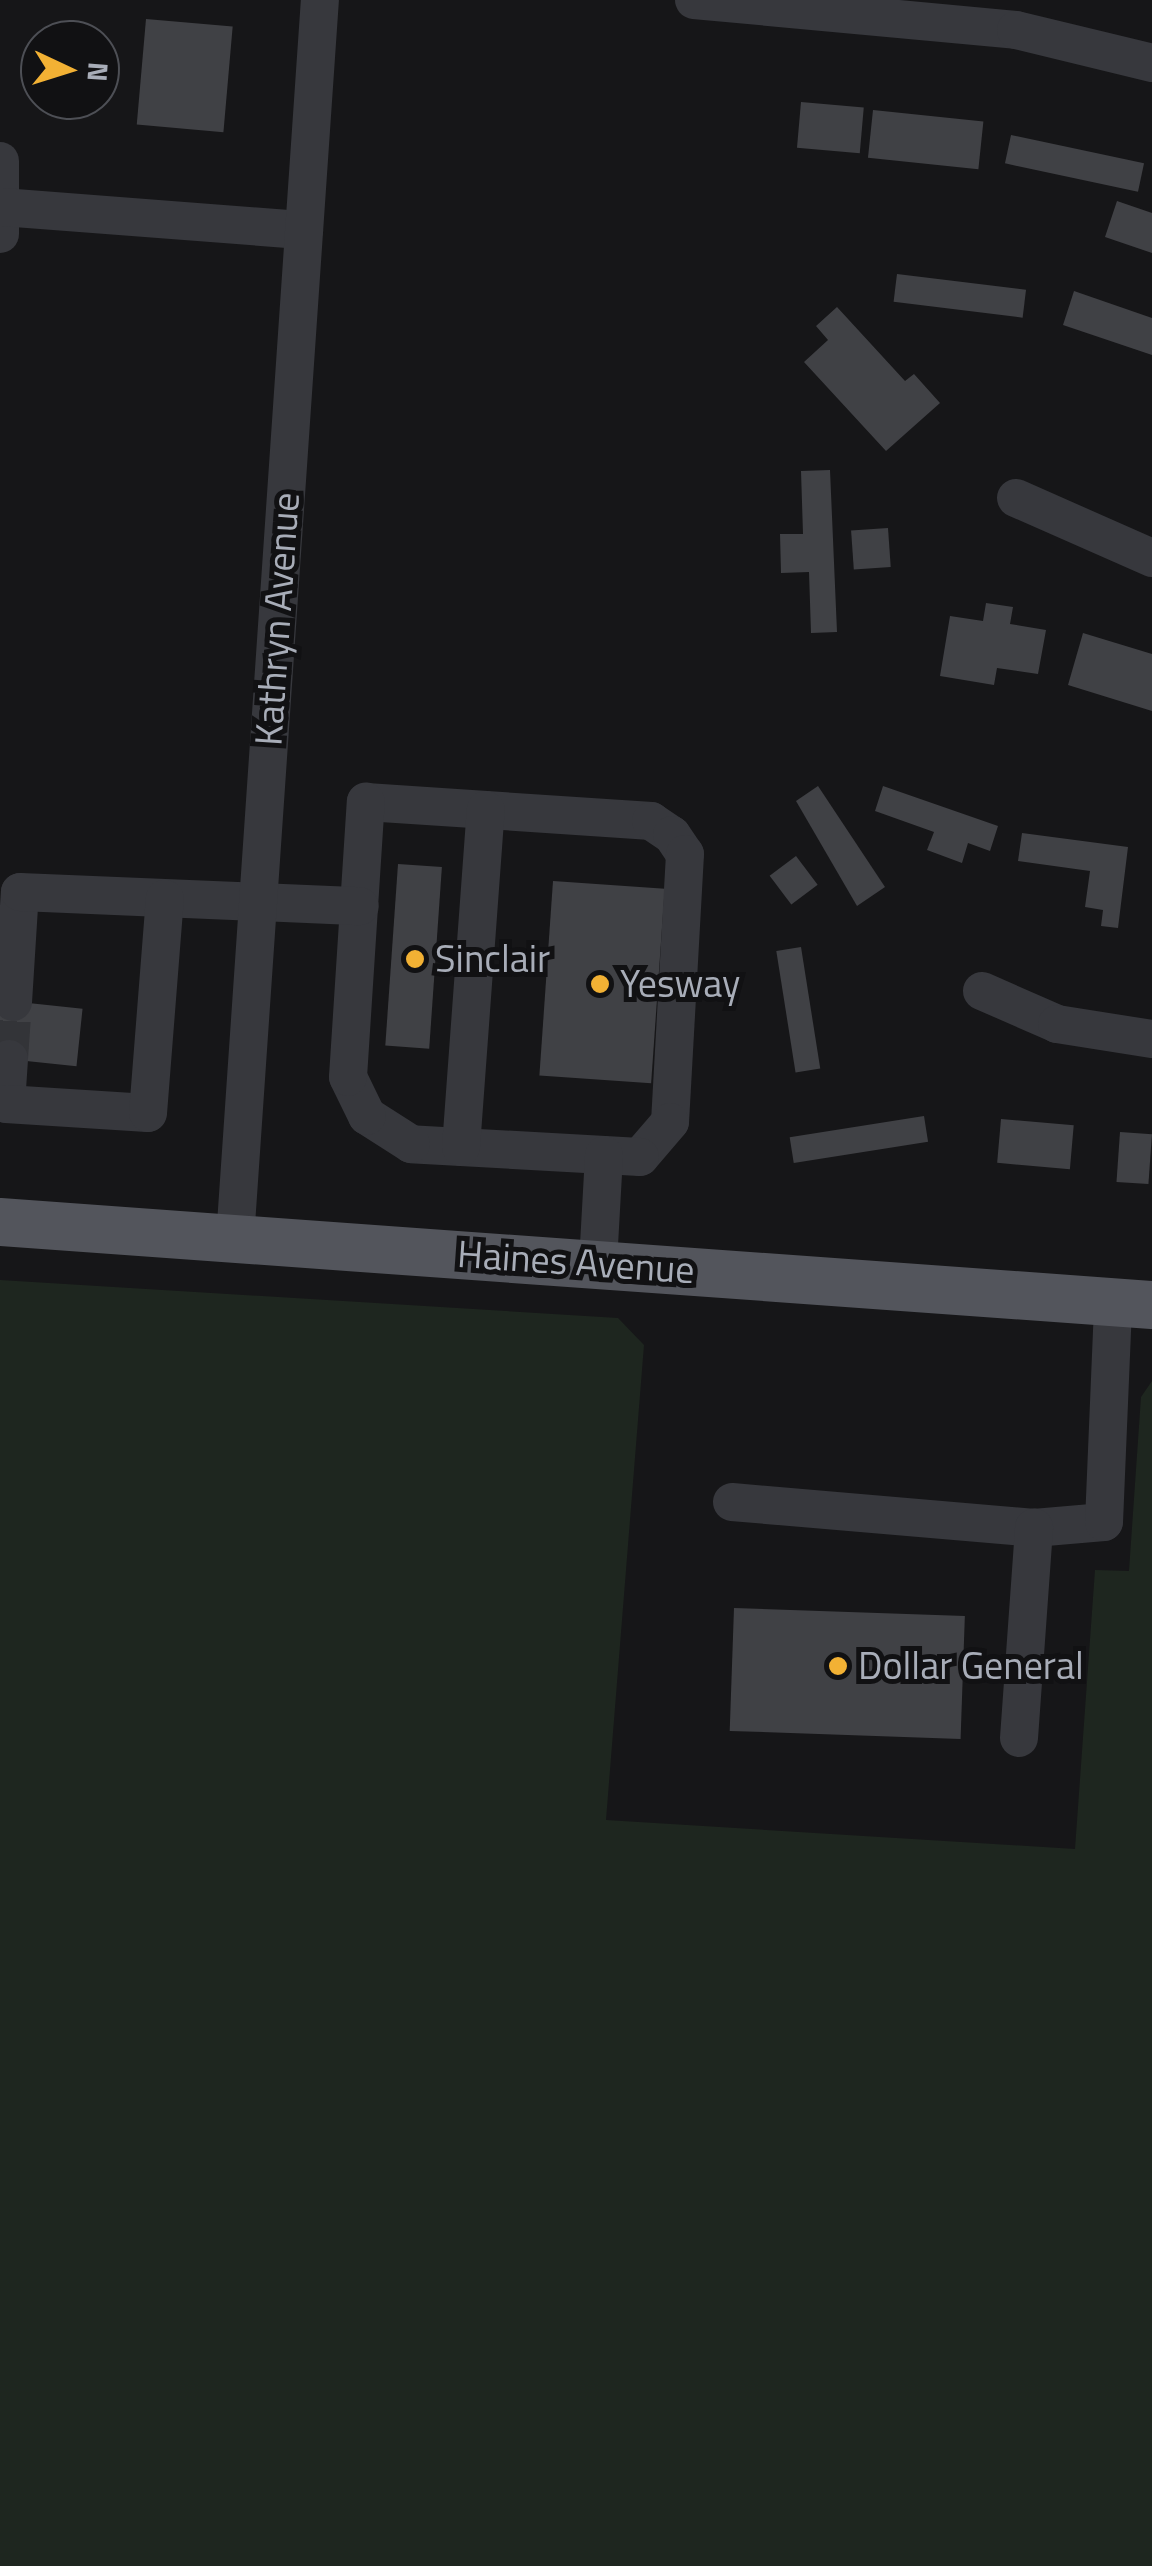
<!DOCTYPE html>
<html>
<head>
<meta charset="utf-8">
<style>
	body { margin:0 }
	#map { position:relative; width:1152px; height:2566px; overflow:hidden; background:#161618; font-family:"Titillium Web",sans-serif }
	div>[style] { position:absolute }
	.green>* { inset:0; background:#1e261f }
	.building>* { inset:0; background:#404145; transform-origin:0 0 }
	.minor-tunnel>* { height:38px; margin-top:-19px; transform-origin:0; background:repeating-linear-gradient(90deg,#333438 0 38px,transparent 0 57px) }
	.minor>* { height:38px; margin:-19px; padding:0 19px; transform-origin:19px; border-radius:19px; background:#37383d }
	.major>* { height:48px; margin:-24px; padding:0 24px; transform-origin:24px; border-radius:24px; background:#53555c }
	.dots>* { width:28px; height:28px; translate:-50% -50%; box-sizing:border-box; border:5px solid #111113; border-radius:50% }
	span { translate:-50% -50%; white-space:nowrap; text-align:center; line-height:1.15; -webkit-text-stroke:10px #111113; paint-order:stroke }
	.street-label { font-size:38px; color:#a8adb8 }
	.poi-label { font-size:38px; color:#a8adb8 }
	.left { translate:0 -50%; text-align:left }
	.north { position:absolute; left:20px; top:20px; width:100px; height:100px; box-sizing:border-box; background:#111113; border:2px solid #4d4f55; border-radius:50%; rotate:94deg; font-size:28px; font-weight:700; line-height:40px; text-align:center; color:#a8adb8 }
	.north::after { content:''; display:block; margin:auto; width:35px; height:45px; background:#f2b134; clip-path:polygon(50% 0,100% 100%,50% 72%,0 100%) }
</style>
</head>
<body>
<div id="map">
	<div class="green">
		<div style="clip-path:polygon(0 1280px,618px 1318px,644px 1345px,606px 1820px,1075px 1849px,1095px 1570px,1129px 1571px,1141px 1397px,1152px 1381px,1152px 2566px,0 2566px)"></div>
	</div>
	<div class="building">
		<div style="left:146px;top:19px;width:87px;height:106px;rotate:5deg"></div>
		<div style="left:801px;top:102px;width:63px;height:46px;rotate:5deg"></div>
		<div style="left:873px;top:110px;width:111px;height:48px;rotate:6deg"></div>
		<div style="left:1011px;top:135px;width:136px;height:29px;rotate:12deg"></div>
		<div style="clip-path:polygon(1117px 201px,1152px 213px,1152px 253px,1105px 237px)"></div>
		<div style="left:897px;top:274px;width:130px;height:28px;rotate:7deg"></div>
		<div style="clip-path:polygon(1074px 291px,1152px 318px,1152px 355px,1063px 325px)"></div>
		<div style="clip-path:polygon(837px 307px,905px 381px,914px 374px,940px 403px,886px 451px,804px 362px,828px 340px,816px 326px)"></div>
		<div style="clip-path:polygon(830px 470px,837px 632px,811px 633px,809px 572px,781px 573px,780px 534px,803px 534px,801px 471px)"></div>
		<div style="left:888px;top:528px;width:39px;height:37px;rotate:86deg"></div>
		<div style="clip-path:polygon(986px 603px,1013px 607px,1010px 624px,1046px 630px,1038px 674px,997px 668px,994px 685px,940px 676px,950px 616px,983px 621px)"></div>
		<div style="clip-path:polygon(1083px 633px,1152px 654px,1152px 711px,1068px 685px)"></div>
		<div style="clip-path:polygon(818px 786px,885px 887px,857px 906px,796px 801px)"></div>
		<div style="clip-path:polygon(883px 786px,998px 826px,990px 851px,968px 843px,962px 863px,927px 850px,934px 832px,875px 811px)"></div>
		<div style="clip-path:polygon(1022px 833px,1128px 847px,1118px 928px,1101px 926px,1103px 910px,1085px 907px,1090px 871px,1018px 861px)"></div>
		<div style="left:796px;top:856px;width:36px;height:33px;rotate:53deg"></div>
		<div style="left:398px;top:864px;width:44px;height:182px;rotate:4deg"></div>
		<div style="left:553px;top:881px;width:112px;height:195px;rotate:4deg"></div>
		<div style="left:801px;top:947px;width:123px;height:25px;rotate:81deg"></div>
		<div style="left:0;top:1000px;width:83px;height:58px;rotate:6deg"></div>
		<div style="left:924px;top:1116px;width:26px;height:136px;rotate:81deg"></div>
		<div style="left:1001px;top:1119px;width:73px;height:44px;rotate:5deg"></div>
		<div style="left:1120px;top:1132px;width:32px;height:50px;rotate:4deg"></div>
		<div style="left:734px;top:1608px;width:231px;height:123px;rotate:2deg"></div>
	</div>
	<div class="minor-tunnel">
		<div style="left:9px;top:1059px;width:57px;rotate:-86deg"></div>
	</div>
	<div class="minor">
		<div style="left:694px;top:0;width:323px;rotate:5.3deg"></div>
		<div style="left:1016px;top:30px;width:140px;rotate:13.6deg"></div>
		<div style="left:0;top:161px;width:73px;rotate:90deg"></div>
		<div style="left:2px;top:207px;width:303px;rotate:4.4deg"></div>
		<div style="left:1016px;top:498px;width:149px;rotate:23.8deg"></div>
		<div style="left:366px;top:802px;width:286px;rotate:3.8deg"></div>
		<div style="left:651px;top:821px;width:25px;rotate:34deg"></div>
		<div style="left:672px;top:835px;width:23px;rotate:56deg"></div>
		<div style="left:685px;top:854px;width:268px;rotate:93.2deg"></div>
		<div style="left:670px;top:1122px;width:46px;rotate:130.6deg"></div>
		<div style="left:640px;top:1157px;width:229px;rotate:-176.8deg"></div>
		<div style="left:411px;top:1144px;width:52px;rotate:-147.5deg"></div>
		<div style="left:367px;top:1116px;width:43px;rotate:-116deg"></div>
		<div style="left:348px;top:1077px;width:276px;rotate:-86.3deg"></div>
		<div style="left:982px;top:991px;width:82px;rotate:23.7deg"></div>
		<div style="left:1057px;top:1024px;width:96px;rotate:9deg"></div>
		<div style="left:13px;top:1002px;width:110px;rotate:-86.4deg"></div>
		<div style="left:20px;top:892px;width:340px;rotate:2.4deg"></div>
		<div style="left:9px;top:1059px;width:45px;rotate:93.8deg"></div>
		<div style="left:6px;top:1104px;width:142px;rotate:3.6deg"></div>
		<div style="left:148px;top:1113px;width:215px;rotate:-85.5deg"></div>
		<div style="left:461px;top:1147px;width:338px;rotate:-85.8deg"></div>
		<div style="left:235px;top:1239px;width:1242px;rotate:-86.08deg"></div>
		<div style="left:598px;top:1263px;width:108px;rotate:-86.8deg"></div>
		<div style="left:732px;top:1502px;width:303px;rotate:4.9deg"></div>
		<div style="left:1034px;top:1528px;width:70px;rotate:-4.9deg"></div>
		<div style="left:1104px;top:1522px;width:219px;rotate:-87.6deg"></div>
		<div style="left:1019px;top:1738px;width:211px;rotate:-85.9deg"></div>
	</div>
	<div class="major">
		<div style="left:0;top:1222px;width:1155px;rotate:4.12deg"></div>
	</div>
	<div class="dots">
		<div style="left:415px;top:959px;background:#f2b134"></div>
		<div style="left:600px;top:984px;background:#f2b134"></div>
		<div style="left:838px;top:1666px;background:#f2b134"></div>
	</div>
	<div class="street-label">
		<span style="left:277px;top:619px;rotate:-86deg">Kathryn Avenue</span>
		<span style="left:576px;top:1262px;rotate:4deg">Haines Avenue</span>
	</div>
	<div class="poi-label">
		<span class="left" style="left:435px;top:959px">Sinclair</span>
		<span class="left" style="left:620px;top:984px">Yesway</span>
		<span class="left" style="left:858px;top:1666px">Dollar General</span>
	</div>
	<div class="north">N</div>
</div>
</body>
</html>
